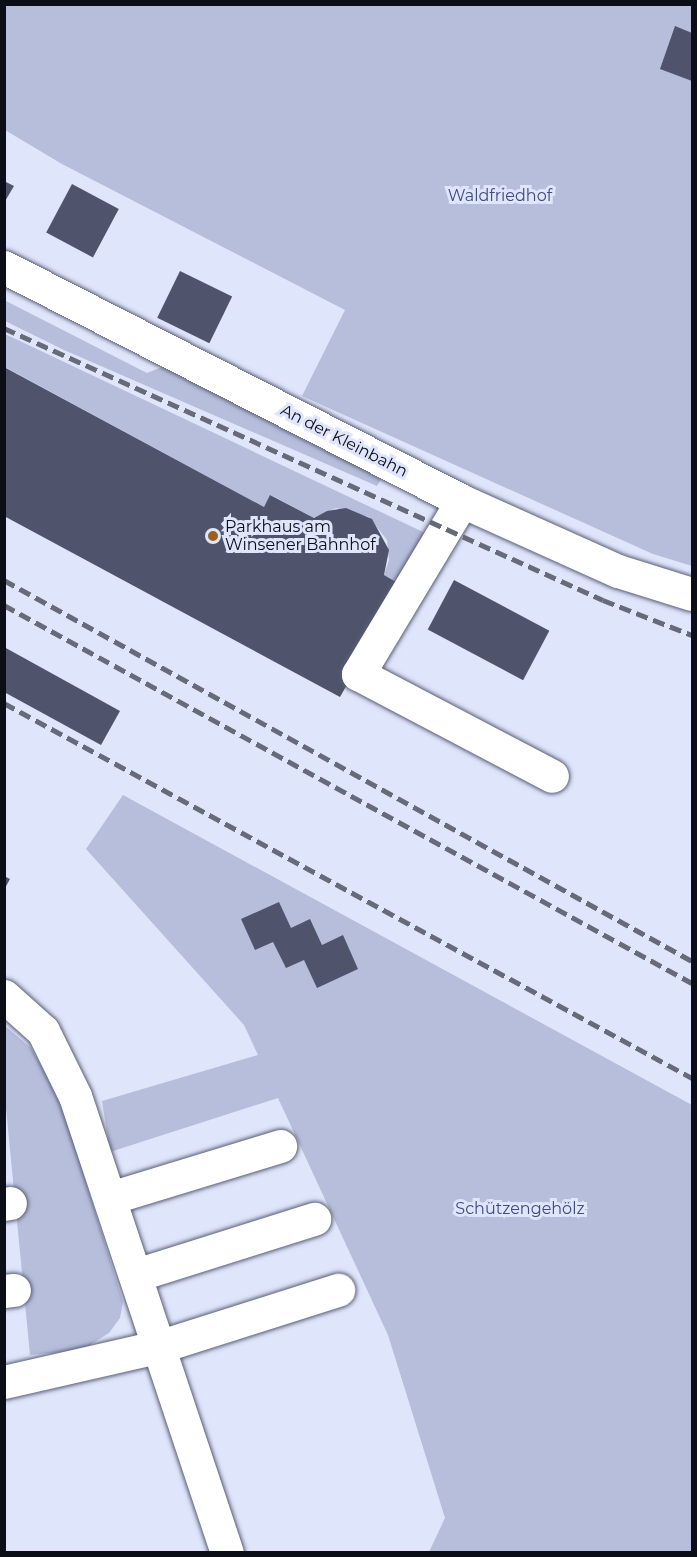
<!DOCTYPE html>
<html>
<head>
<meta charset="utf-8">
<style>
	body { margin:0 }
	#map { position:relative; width:697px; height:1557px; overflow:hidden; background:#dfe5fb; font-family:Montserrat,sans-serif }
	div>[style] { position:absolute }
	.green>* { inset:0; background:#b7bedb }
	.building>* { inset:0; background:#4f546c; transform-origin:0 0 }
	.roads { filter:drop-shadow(0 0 2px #585e75) drop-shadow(0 0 2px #585e75) }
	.minor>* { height:33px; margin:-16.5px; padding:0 16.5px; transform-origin:16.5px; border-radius:16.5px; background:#fff }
	.rail>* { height:4.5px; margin-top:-2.25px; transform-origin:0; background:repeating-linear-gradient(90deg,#666a79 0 12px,transparent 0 18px) }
	.dots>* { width:16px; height:16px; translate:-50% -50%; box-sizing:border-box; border:3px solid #dfe5fb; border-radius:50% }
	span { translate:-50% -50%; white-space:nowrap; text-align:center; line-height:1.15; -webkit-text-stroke:6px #dfe5fb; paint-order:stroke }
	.park-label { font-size:16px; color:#414b7e }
	.street-label { font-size:16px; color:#0c0e17 }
	.poi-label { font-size:16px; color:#0c0e17 }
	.left { translate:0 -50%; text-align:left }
	.frame { position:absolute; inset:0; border:6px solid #0c0e17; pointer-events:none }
</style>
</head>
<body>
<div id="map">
	<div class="green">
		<div style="clip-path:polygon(4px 5px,692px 5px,692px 566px,653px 554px,302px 396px,345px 310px,62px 164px,5px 130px)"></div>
		<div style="clip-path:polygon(4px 300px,147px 373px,162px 367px,384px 474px,377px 486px,64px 350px,5px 321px)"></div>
		<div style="clip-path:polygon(5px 334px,440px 540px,403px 586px,384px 575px,389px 560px,387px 540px,369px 517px,336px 508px,314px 518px,271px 495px,264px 507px,5px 367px)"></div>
		<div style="clip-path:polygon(123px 795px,692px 1105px,692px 1552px,429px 1552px,445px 1518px,388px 1335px,278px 1098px,110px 1152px,102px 1101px,258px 1055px,244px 1025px,86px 849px)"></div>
		<div style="clip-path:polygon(4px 1025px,31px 1048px,60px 1098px,123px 1302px,120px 1318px,109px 1333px,82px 1350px,30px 1355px,5px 1098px)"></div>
	</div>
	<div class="building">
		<div style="clip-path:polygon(675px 26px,692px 33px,692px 81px,660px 69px)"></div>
		<div style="clip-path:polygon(4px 181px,14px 186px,4px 203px)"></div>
		<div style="left:72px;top:184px;width:53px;height:55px;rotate:28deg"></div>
		<div style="left:180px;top:271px;width:58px;height:52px;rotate:26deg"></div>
		<div style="clip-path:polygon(4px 367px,264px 507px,270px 495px,314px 518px,327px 511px,346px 508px,372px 519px,389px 550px,384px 575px,403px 586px,340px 697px,4px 516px)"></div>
		<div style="left:454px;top:580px;width:108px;height:56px;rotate:28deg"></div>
		<div style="clip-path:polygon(4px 647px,120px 711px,101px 745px,4px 692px)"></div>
		<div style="clip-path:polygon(4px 876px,10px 879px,4px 890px)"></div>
		<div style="clip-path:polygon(279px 902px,291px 928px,310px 919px,322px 945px,343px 935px,358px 969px,317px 988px,304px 960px,286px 968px,273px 942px,255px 950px,241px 919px)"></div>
	</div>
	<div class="roads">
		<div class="minor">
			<div style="left:4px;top:267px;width:514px;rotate:27.06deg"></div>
			<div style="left:462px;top:501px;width:171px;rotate:24.2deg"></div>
			<div style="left:618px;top:571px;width:77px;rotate:17.3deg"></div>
			<div style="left:462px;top:501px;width:202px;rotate:121deg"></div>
			<div style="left:358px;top:674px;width:219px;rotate:27.7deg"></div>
			<div style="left:4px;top:996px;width:52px;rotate:41.9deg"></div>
			<div style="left:43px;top:1031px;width:72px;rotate:63.8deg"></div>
			<div style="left:75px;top:1096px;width:481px;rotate:71.6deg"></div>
			<div style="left:110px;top:1198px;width:178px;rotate:-17deg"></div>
			<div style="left:4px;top:1204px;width:6px;rotate:-9deg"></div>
			<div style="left:136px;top:1275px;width:187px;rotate:-17.5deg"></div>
			<div style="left:4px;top:1291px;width:10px;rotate:-6deg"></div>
			<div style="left:4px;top:1382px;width:161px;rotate:-12.9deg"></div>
			<div style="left:161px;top:1346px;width:186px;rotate:-17.6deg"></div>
		</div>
	</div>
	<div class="rail">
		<div style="left:4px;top:328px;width:658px;rotate:24.42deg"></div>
		<div style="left:603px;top:600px;width:96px;rotate:21.5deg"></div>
		<div style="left:4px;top:580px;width:786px;rotate:28.98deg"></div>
		<div style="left:4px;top:605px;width:785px;rotate:28.79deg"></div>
		<div style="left:4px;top:703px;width:784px;rotate:28.59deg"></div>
	</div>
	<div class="dots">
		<div style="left:213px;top:536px;background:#9a601f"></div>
	</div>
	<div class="park-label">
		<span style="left:500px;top:196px">Waldfriedhof</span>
		<span style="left:520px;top:1209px">Schützengehölz</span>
	</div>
	<div class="street-label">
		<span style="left:344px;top:441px;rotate:27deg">An der Kleinbahn</span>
	</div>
	<div class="poi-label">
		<span class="left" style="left:225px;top:536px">Parkhaus am<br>Winsener Bahnhof</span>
	</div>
	<div class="frame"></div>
</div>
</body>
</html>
